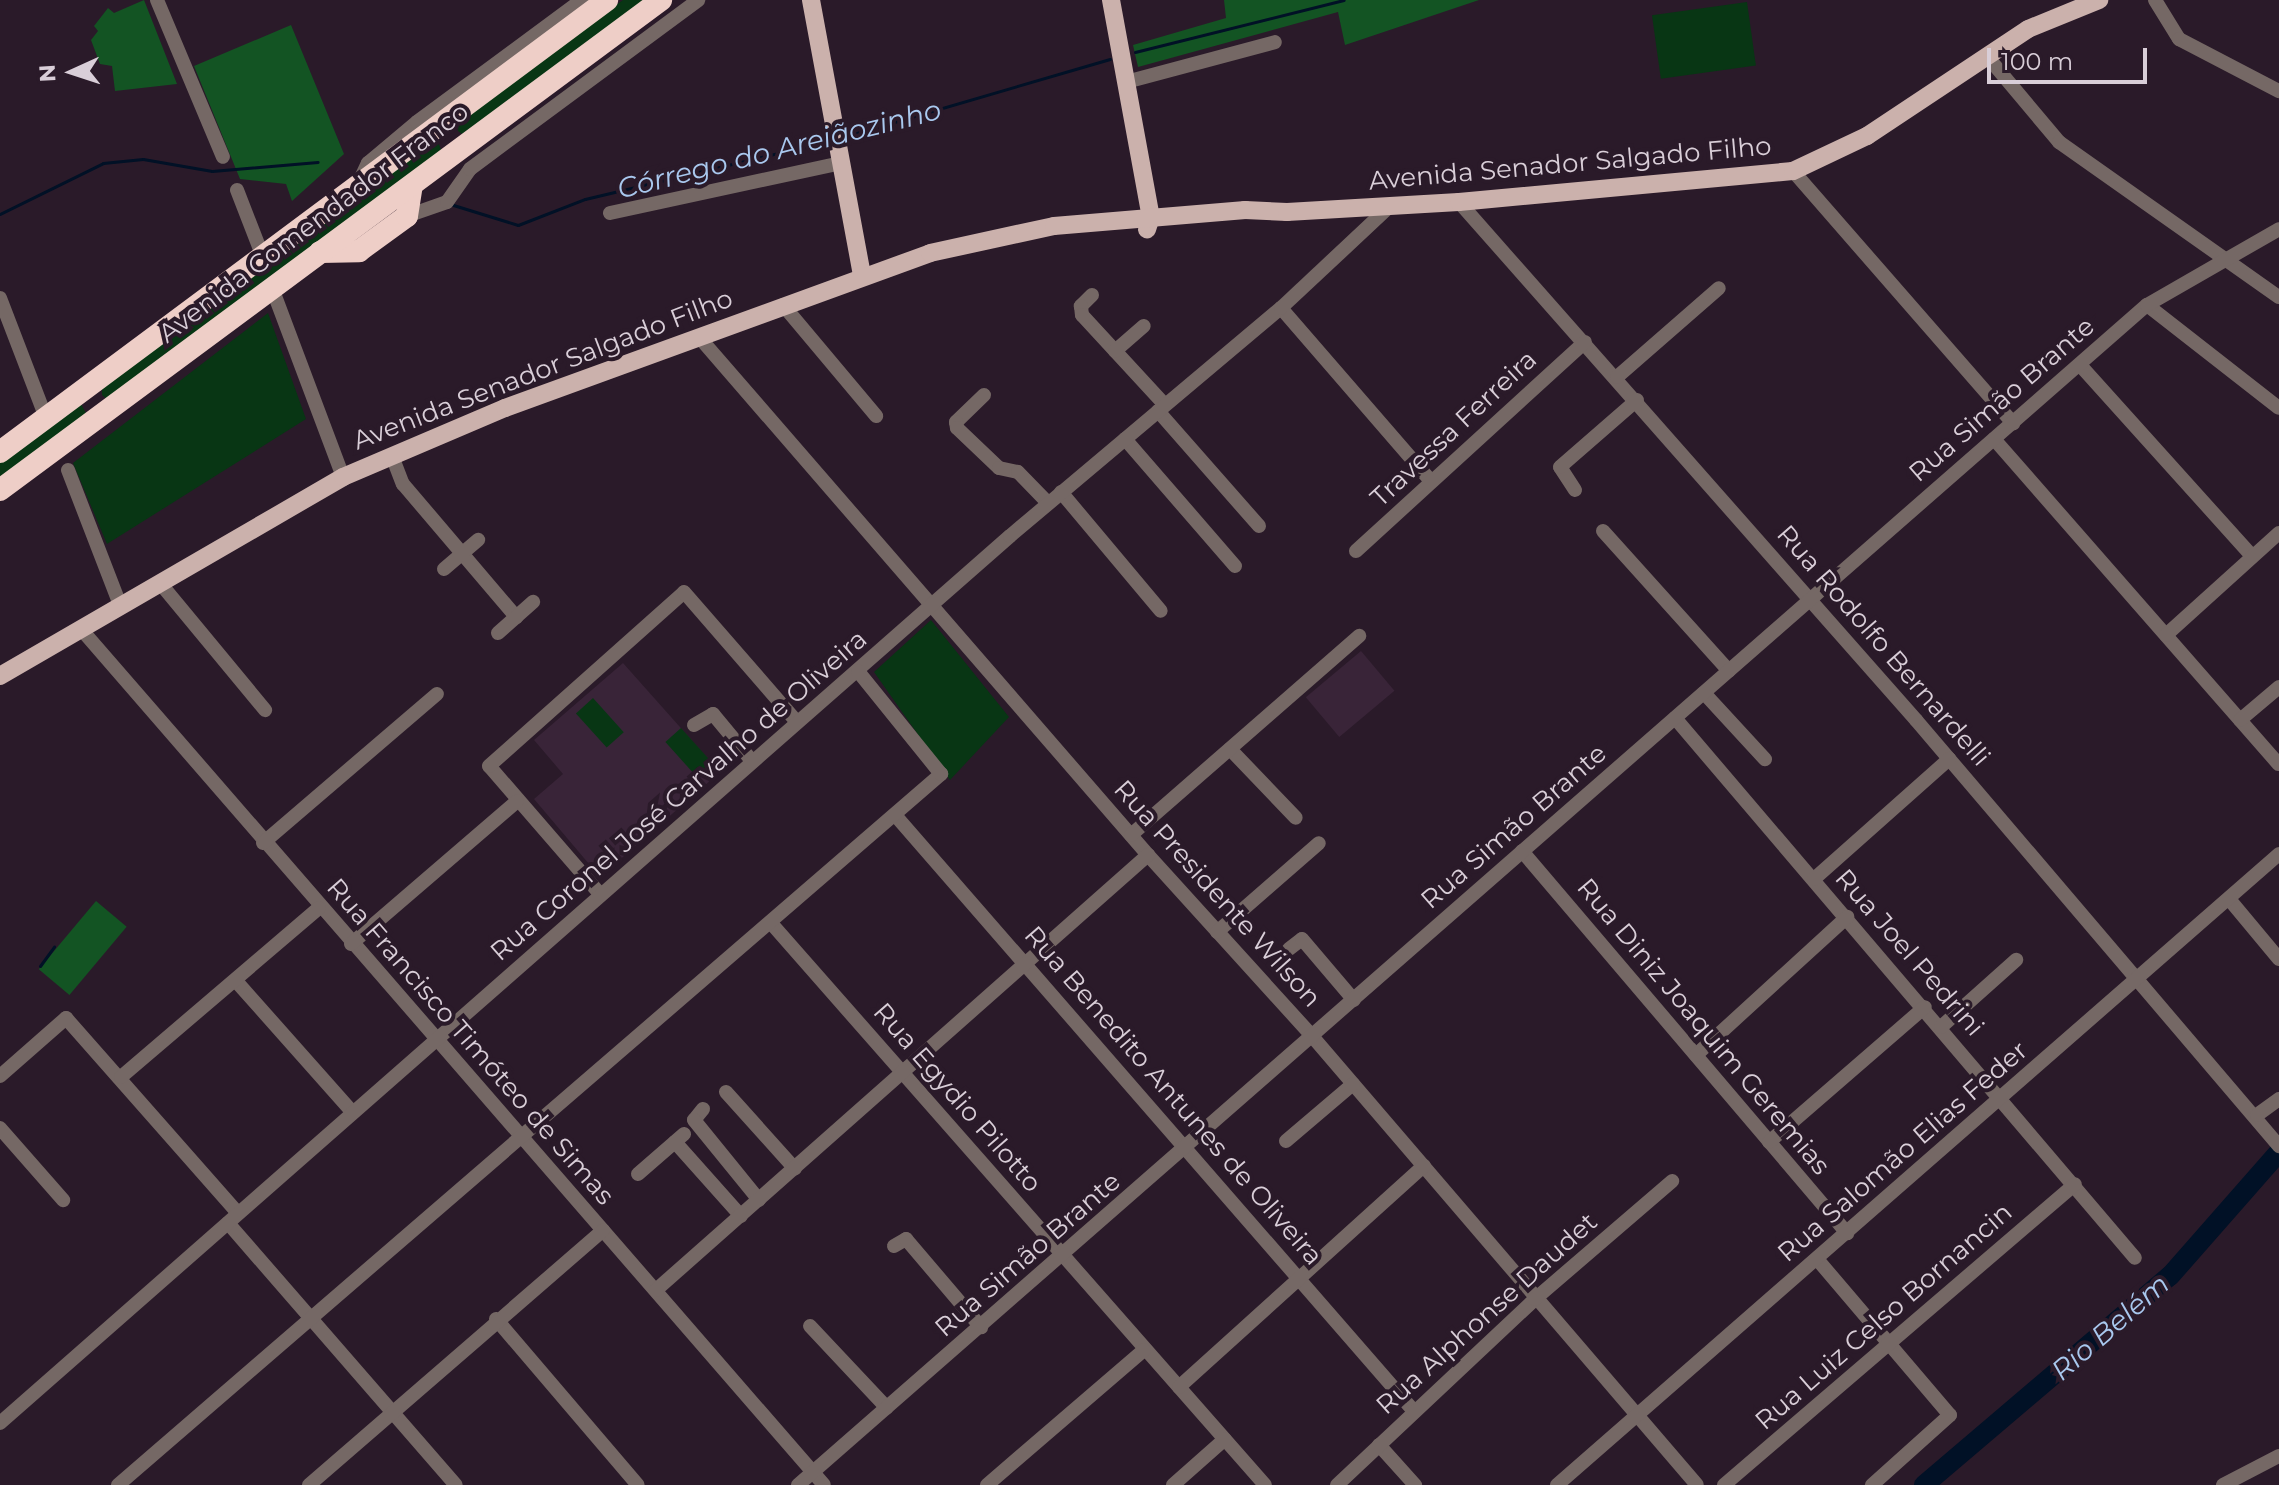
<!DOCTYPE html>
<html>
<head>
<meta charset="utf-8">
<style>
	body { margin:0 }
	#map { position:relative; width:2279px; height:1485px; overflow:hidden; background:#2a1a29; font-family:Montserrat,sans-serif }
	div>[style] { position:absolute }
	.built>* { inset:0; background:#392438; transform-origin:0 0 }
	.green>* { inset:0; background:#083614; transform-origin:0 0 }
	.forest>* { inset:0; background:#135423; transform-origin:0 0 }
	.stream>* { height:3px; margin:-1.5px; padding:0 1.5px; transform-origin:1.5px; border-radius:1.5px; background:#011126 }
	.river>* { height:20px; margin:-10px; padding:0 10px; transform-origin:10px; border-radius:10px; background:#011126 }
	.minor>* { height:14px; margin:-7px; padding:0 7px; transform-origin:7px; border-radius:7px; background:#756865 }
	.major>* { height:18px; margin:-9px; padding:0 9px; transform-origin:9px; border-radius:9px; background:#cbb1ac }
	.highway>* { height:22px; margin:-11px; padding:0 11px; transform-origin:11px; border-radius:11px; background:#eecec7 }
	span { translate:-50% -50%; white-space:nowrap; text-align:center; line-height:1.15; -webkit-text-stroke:8px #2a1a29; paint-order:stroke }
	.street-label { font-size:26px; color:#d9ced8 }
	.water-label { font-size:28px; color:#a9c8ee; font-style:italic }
	.north { position:absolute; left:32px; top:32px; width:80px; height:80px; -webkit-text-stroke:6px #2a1a29; paint-order:stroke; rotate:267deg; font-size:22px; font-weight:700; line-height:32px; text-align:center; color:#d9ced8 }
	.north::after { content:''; display:block; margin:auto; width:28px; height:36px; background:#d9ced8; clip-path:polygon(50% 0,100% 100%,50% 72%,0 100%) }
	.scale { position:absolute; left:1987px; top:48px; width:160px; height:36px; box-sizing:border-box; border:4px solid #d9ced8; border-top:0; padding-left:10px; font-size:24px; line-height:28px; white-space:nowrap; color:#d9ced8; -webkit-text-stroke:6px #2a1a29; paint-order:stroke }
</style>
</head>
<body>
<div id="map">
	<div class="built">
		<div style="left:1361px;top:651px;width:52px;height:72px;rotate:50deg"></div>
		<div style="clip-path:polygon(623px 663px,720px 772px,600px 877px,534px 799px,563px 774px,534px 740px)"></div>
	</div>
	<div class="green">
		<div style="clip-path:polygon(623px 0,651px 0,462px 134px,458px 131px,457px 121px)"></div>
		<div style="left:1747px;top:2px;width:64px;height:96px;rotate:82deg"></div>
		<div style="clip-path:polygon(436px 137px,442px 152px,108px 400px,102px 395px,102px 386px)"></div>
		<div style="clip-path:polygon(268px 313px,306px 419px,107px 544px,73px 463px)"></div>
		<div style="clip-path:polygon(81px 404px,87px 415px,0 483px,0 459px)"></div>
		<div style="clip-path:polygon(931px 620px,1009px 717px,950px 780px,874px 672px)"></div>
		<div style="left:593px;top:698px;width:46px;height:23px;rotate:48deg"></div>
		<div style="left:681px;top:728px;width:48px;height:21px;rotate:48deg"></div>
	</div>
	<div class="forest">
		<div style="clip-path:polygon(144px 0,177px 84px,115px 91px,112px 66px,100px 64px,91px 40px,98px 31px,94px 26px,108px 8px,114px 13px)"></div>
		<div style="clip-path:polygon(1224px 0,1479px 0,1345px 45px,1338px 12px,1138px 67px,1133px 45px,1226px 18px)"></div>
		<div style="clip-path:polygon(291px 25px,344px 154px,292px 201px,286px 184px,240px 179px,194px 66px)"></div>
		<div style="left:96px;top:901px;width:40px;height:89px;rotate:40deg"></div>
	</div>
	<div class="stream">
		<div style="left:1135px;top:52px;width:215px;rotate:-14deg"></div>
		<div style="left:843px;top:137px;width:278px;rotate:-16.3deg"></div>
		<div style="left:450px;top:204px;width:71px;rotate:17.2deg"></div>
		<div style="left:518px;top:225px;width:72px;rotate:-21.2deg"></div>
		<div style="left:585px;top:199px;width:254px;rotate:-13.4deg"></div>
		<div style="left:0;top:214px;width:115px;rotate:-26.3deg"></div>
		<div style="left:103px;top:163px;width:40px;rotate:-5.7deg"></div>
		<div style="left:143px;top:159px;width:70px;rotate:9.9deg"></div>
		<div style="left:212px;top:171px;width:106px;rotate:-4.9deg"></div>
		<div style="left:40px;top:966px;width:24px;rotate:-54deg"></div>
	</div>
	<div class="river">
		<div style="left:1924px;top:1485px;width:323px;rotate:-40.4deg"></div>
		<div style="left:2170px;top:1276px;width:165px;rotate:-48.7deg"></div>
	</div>
	<div class="minor">
		<div style="left:157px;top:0;width:170px;rotate:67.2deg"></div>
		<div style="left:2155px;top:0;width:46px;rotate:58.4deg"></div>
		<div style="left:2179px;top:39px;width:113px;rotate:27.5deg"></div>
		<div style="left:1986px;top:55px;width:114px;rotate:50deg"></div>
		<div style="left:2059px;top:142px;width:269px;rotate:35.2deg"></div>
		<div style="left:1126px;top:82px;width:154px;rotate:-15deg"></div>
		<div style="left:1793px;top:171px;width:335px;rotate:48.9deg"></div>
		<div style="left:360px;top:180px;width:19px;rotate:-65deg"></div>
		<div style="left:368px;top:163px;width:64px;rotate:-39.9deg"></div>
		<div style="left:417px;top:122px;width:205px;rotate:-36.5deg"></div>
		<div style="left:237px;top:190px;width:72px;rotate:68.8deg"></div>
		<div style="left:1459px;top:202px;width:691px;rotate:48.58deg"></div>
		<div style="left:1916px;top:720px;width:560px;rotate:49.57deg"></div>
		<div style="left:610px;top:213px;width:236px;rotate:-12.2deg"></div>
		<div style="left:407px;top:216px;width:42px;rotate:-19.3deg"></div>
		<div style="left:447px;top:202px;width:40px;rotate:-55.1deg"></div>
		<div style="left:470px;top:169px;width:284px;rotate:-36.5deg"></div>
		<div style="left:272px;top:288px;width:202px;rotate:69.4deg"></div>
		<div style="left:1092px;top:295px;width:16px;rotate:135deg"></div>
		<div style="left:1081px;top:306px;width:9px;rotate:84deg"></div>
		<div style="left:1082px;top:315px;width:122px;rotate:47.3deg"></div>
		<div style="left:0;top:298px;width:129px;rotate:69deg"></div>
		<div style="left:783px;top:305px;width:145px;rotate:50deg"></div>
		<div style="left:2147px;top:305px;width:167px;rotate:38deg"></div>
		<div style="left:1281px;top:308px;width:228px;rotate:49.1deg"></div>
		<div style="left:699px;top:337px;width:686px;rotate:49.08deg"></div>
		<div style="left:1148px;top:855px;width:244px;rotate:47.8deg"></div>
		<div style="left:1312px;top:1036px;width:591px;rotate:49.39deg"></div>
		<div style="left:1115px;top:351px;width:38px;rotate:-41deg"></div>
		<div style="left:2080px;top:365px;width:257px;rotate:48deg"></div>
		<div style="left:1617px;top:377px;width:135px;rotate:-41.1deg"></div>
		<div style="left:984px;top:395px;width:39px;rotate:136deg"></div>
		<div style="left:956px;top:422px;width:6px;rotate:81deg"></div>
		<div style="left:957px;top:428px;width:58px;rotate:43.6deg"></div>
		<div style="left:999px;top:468px;width:19px;rotate:12deg"></div>
		<div style="left:1018px;top:472px;width:43px;rotate:45.9deg"></div>
		<div style="left:1158px;top:411px;width:153px;rotate:48.7deg"></div>
		<div style="left:1125px;top:439px;width:168px;rotate:49.1deg"></div>
		<div style="left:1994px;top:439px;width:432px;rotate:48.8deg"></div>
		<div style="left:392px;top:456px;width:30px;rotate:69deg"></div>
		<div style="left:403px;top:484px;width:175px;rotate:49.6deg"></div>
		<div style="left:68px;top:470px;width:147px;rotate:68.9deg"></div>
		<div style="left:1575px;top:490px;width:27px;rotate:-123deg"></div>
		<div style="left:1560px;top:467px;width:102px;rotate:-41deg"></div>
		<div style="left:1061px;top:492px;width:155px;rotate:50deg"></div>
		<div style="left:1603px;top:531px;width:188px;rotate:48deg"></div>
		<div style="left:1356px;top:551px;width:310px;rotate:-42.4deg"></div>
		<div style="left:444px;top:569px;width:45px;rotate:-40.5deg"></div>
		<div style="left:160px;top:583px;width:165px;rotate:50.4deg"></div>
		<div style="left:81px;top:629px;width:1133px;rotate:49.04deg"></div>
		<div style="left:498px;top:633px;width:47px;rotate:-41.5deg"></div>
		<div style="left:2166px;top:635px;width:152px;rotate:-42.1deg"></div>
		<div style="left:1704px;top:693px;width:90px;rotate:47.3deg"></div>
		<div style="left:1675px;top:718px;width:709px;rotate:49.57deg"></div>
		<div style="left:2240px;top:720px;width:51px;rotate:-40.2deg"></div>
		<div style="left:694px;top:725px;width:22px;rotate:-30deg"></div>
		<div style="left:713px;top:714px;width:61px;rotate:50.3deg"></div>
		<div style="left:1230px;top:749px;width:95px;rotate:46.3deg"></div>
		<div style="left:895px;top:815px;width:789px;rotate:48.96deg"></div>
		<div style="left:1131px;top:835px;width:303px;rotate:-41.1deg"></div>
		<div style="left:263px;top:843px;width:229px;rotate:-40.6deg"></div>
		<div style="left:1522px;top:851px;width:502px;rotate:49.61deg"></div>
		<div style="left:1814px;top:879px;width:181px;rotate:-41.6deg"></div>
		<div style="left:600px;top:894px;width:169px;rotate:-130.9deg"></div>
		<div style="left:489px;top:766px;width:261px;rotate:-41.7deg"></div>
		<div style="left:684px;top:592px;width:172px;rotate:49deg"></div>
		<div style="left:2229px;top:899px;width:78px;rotate:50.2deg"></div>
		<div style="left:771px;top:923px;width:748px;rotate:48.68deg"></div>
		<div style="left:1217px;top:932px;width:135px;rotate:-41.1deg"></div>
		<div style="left:351px;top:944px;width:219px;rotate:-40.7deg"></div>
		<div style="left:1289px;top:949px;width:16px;rotate:-38deg"></div>
		<div style="left:1302px;top:939px;width:80px;rotate:49.6deg"></div>
		<div style="left:236px;top:981px;width:176px;rotate:48.4deg"></div>
		<div style="left:1941px;top:1027px;width:101px;rotate:-41.8deg"></div>
		<div style="left:1696px;top:1055px;width:205px;rotate:-42.4deg"></div>
		<div style="left:0;top:1076px;width:88px;rotate:-41.3deg"></div>
		<div style="left:66px;top:1018px;width:260px;rotate:48.6deg"></div>
		<div style="left:121px;top:1077px;width:260px;rotate:-40.5deg"></div>
		<div style="left:726px;top:1092px;width:103px;rotate:48.1deg"></div>
		<div style="left:703px;top:1109px;width:14px;rotate:129deg"></div>
		<div style="left:694px;top:1120px;width:103px;rotate:50.9deg"></div>
		<div style="left:2257px;top:1115px;width:27px;rotate:-36deg"></div>
		<div style="left:0;top:1128px;width:96px;rotate:48.8deg"></div>
		<div style="left:1286px;top:1141px;width:88px;rotate:-40.4deg"></div>
		<div style="left:675px;top:1142px;width:99px;rotate:48.3deg"></div>
		<div style="left:1769px;top:1142px;width:206px;rotate:-40.9deg"></div>
		<div style="left:638px;top:1174px;width:61px;rotate:-41deg"></div>
		<div style="left:228px;top:1223px;width:347px;rotate:49deg"></div>
		<div style="left:894px;top:1246px;width:14px;rotate:-30deg"></div>
		<div style="left:906px;top:1239px;width:116px;rotate:49.6deg"></div>
		<div style="left:1817px;top:1259px;width:205px;rotate:49.6deg"></div>
		<div style="left:1950px;top:1415px;width:105px;rotate:138.1deg"></div>
		<div style="left:656px;top:1290px;width:657px;rotate:-41.48deg"></div>
		<div style="left:496px;top:1319px;width:218px;rotate:49.5deg"></div>
		<div style="left:810px;top:1326px;width:112px;rotate:46.8deg"></div>
		<div style="left:1179px;top:1387px;width:330px;rotate:-42.1deg"></div>
		<div style="left:0;top:1423px;width:1344px;rotate:-41.29deg"></div>
		<div style="left:1010px;top:536px;width:354px;rotate:-40.1deg"></div>
		<div style="left:1281px;top:308px;width:149px;rotate:-43.1deg"></div>
		<div style="left:1379px;top:1445px;width:54px;rotate:48deg"></div>
		<div style="left:118px;top:1485px;width:1088px;rotate:-40.82deg"></div>
		<div style="left:941px;top:774px;width:132px;rotate:-128.9deg"></div>
		<div style="left:309px;top:1485px;width:389px;rotate:-40.9deg"></div>
		<div style="left:798px;top:1485px;width:1792px;rotate:-41.18deg"></div>
		<div style="left:2147px;top:305px;width:152px;rotate:-29.9deg"></div>
		<div style="left:987px;top:1485px;width:207px;rotate:-40.7deg"></div>
		<div style="left:1173px;top:1485px;width:69px;rotate:-41.5deg"></div>
		<div style="left:1337px;top:1485px;width:272px;rotate:-43.2deg"></div>
		<div style="left:1535px;top:1299px;width:181px;rotate:-40.7deg"></div>
		<div style="left:1557px;top:1485px;width:959px;rotate:-41.15deg"></div>
		<div style="left:1724px;top:1485px;width:462px;rotate:-40.6deg"></div>
		<div style="left:2223px;top:1485px;width:63px;rotate:-27.4deg"></div>
	</div>
	<div class="major">
		<div style="left:811px;top:0;width:281px;rotate:79.5deg"></div>
		<div style="left:1111px;top:0;width:221px;rotate:79.6deg"></div>
		<div style="left:1151px;top:217px;width:13px;rotate:108deg"></div>
		<div style="left:0;top:676px;width:397px;rotate:-30.1deg"></div>
		<div style="left:343px;top:477px;width:176px;rotate:-23.1deg"></div>
		<div style="left:505px;top:408px;width:452px;rotate:-20deg"></div>
		<div style="left:930px;top:253px;width:127px;rotate:-12.3deg"></div>
		<div style="left:1054px;top:226px;width:192px;rotate:-4.8deg"></div>
		<div style="left:1245px;top:210px;width:42px;rotate:2.7deg"></div>
		<div style="left:1287px;top:212px;width:172px;rotate:-3.3deg"></div>
		<div style="left:1459px;top:202px;width:335px;rotate:-5.3deg"></div>
		<div style="left:1793px;top:171px;width:82px;rotate:-25.3deg"></div>
		<div style="left:1867px;top:136px;width:193px;rotate:-33.6deg"></div>
		<div style="left:2028px;top:29px;width:77px;rotate:-22.2deg"></div>
	</div>
	<div class="highway">
		<div style="left:320px;top:252px;width:39px;rotate:-1deg"></div>
		<div style="left:359px;top:251px;width:59px;rotate:-36.1deg"></div>
		<div style="left:407px;top:216px;width:31px;rotate:-81deg"></div>
		<div style="left:0;top:452px;width:757px;rotate:-36.67deg"></div>
		<div style="left:0;top:490px;width:823px;rotate:-36.55deg"></div>
	</div>
	<div class="street-label">
		<span style="left:1570px;top:164px;rotate:-5deg">Avenida Senador Salgado Filho</span>
		<span style="left:314px;top:223px;rotate:-37deg">Avenida Comendador Franco</span>
		<span style="left:543px;top:370px;rotate:-21deg">Avenida Senador Salgado Filho</span>
		<span style="left:2002px;top:400px;rotate:-41deg">Rua Simão Brante</span>
		<span style="left:1454px;top:429px;rotate:-43deg">Travessa Ferreira</span>
		<span style="left:1883px;top:646px;rotate:49deg">Rua Rodolfo Bernardelli</span>
		<span style="left:679px;top:796px;rotate:-41deg">Rua Coronel José Carvalho de Oliveira</span>
		<span style="left:1514px;top:827px;rotate:-41deg">Rua Simão Brante</span>
		<span style="left:1217px;top:894px;rotate:48deg">Rua Presidente Wilson</span>
		<span style="left:1909px;top:953px;rotate:49deg">Rua Joel Pedrini</span>
		<span style="left:1703px;top:1027px;rotate:50deg">Rua Diniz Joaquim Geremias</span>
		<span style="left:470px;top:1042px;rotate:49deg">Rua Francisco Timóteo de Simas</span>
		<span style="left:1173px;top:1096px;rotate:49deg">Rua Benedito Antunes de Oliveira</span>
		<span style="left:957px;top:1098px;rotate:49deg">Rua Egydio Pilotto</span>
		<span style="left:1903px;top:1152px;rotate:-41deg">Rua Salomão Elias Feder</span>
		<span style="left:1028px;top:1255px;rotate:-41deg">Rua Simão Brante</span>
		<span style="left:1487px;top:1314px;rotate:-42deg">Rua Alphonse Daudet</span>
		<span style="left:1884px;top:1317px;rotate:-41deg">Rua Luiz Celso Bornancin</span>
	</div>
	<div class="water-label">
		<span style="left:779px;top:149px;rotate:-14deg">Córrego do Areiãozinho</span>
		<span style="left:2110px;top:1327px;rotate:-41deg">Rio Belém</span>
	</div>
	<div class="north">N</div>
	<div class="scale">100 m</div>
</div>
</body>
</html>
